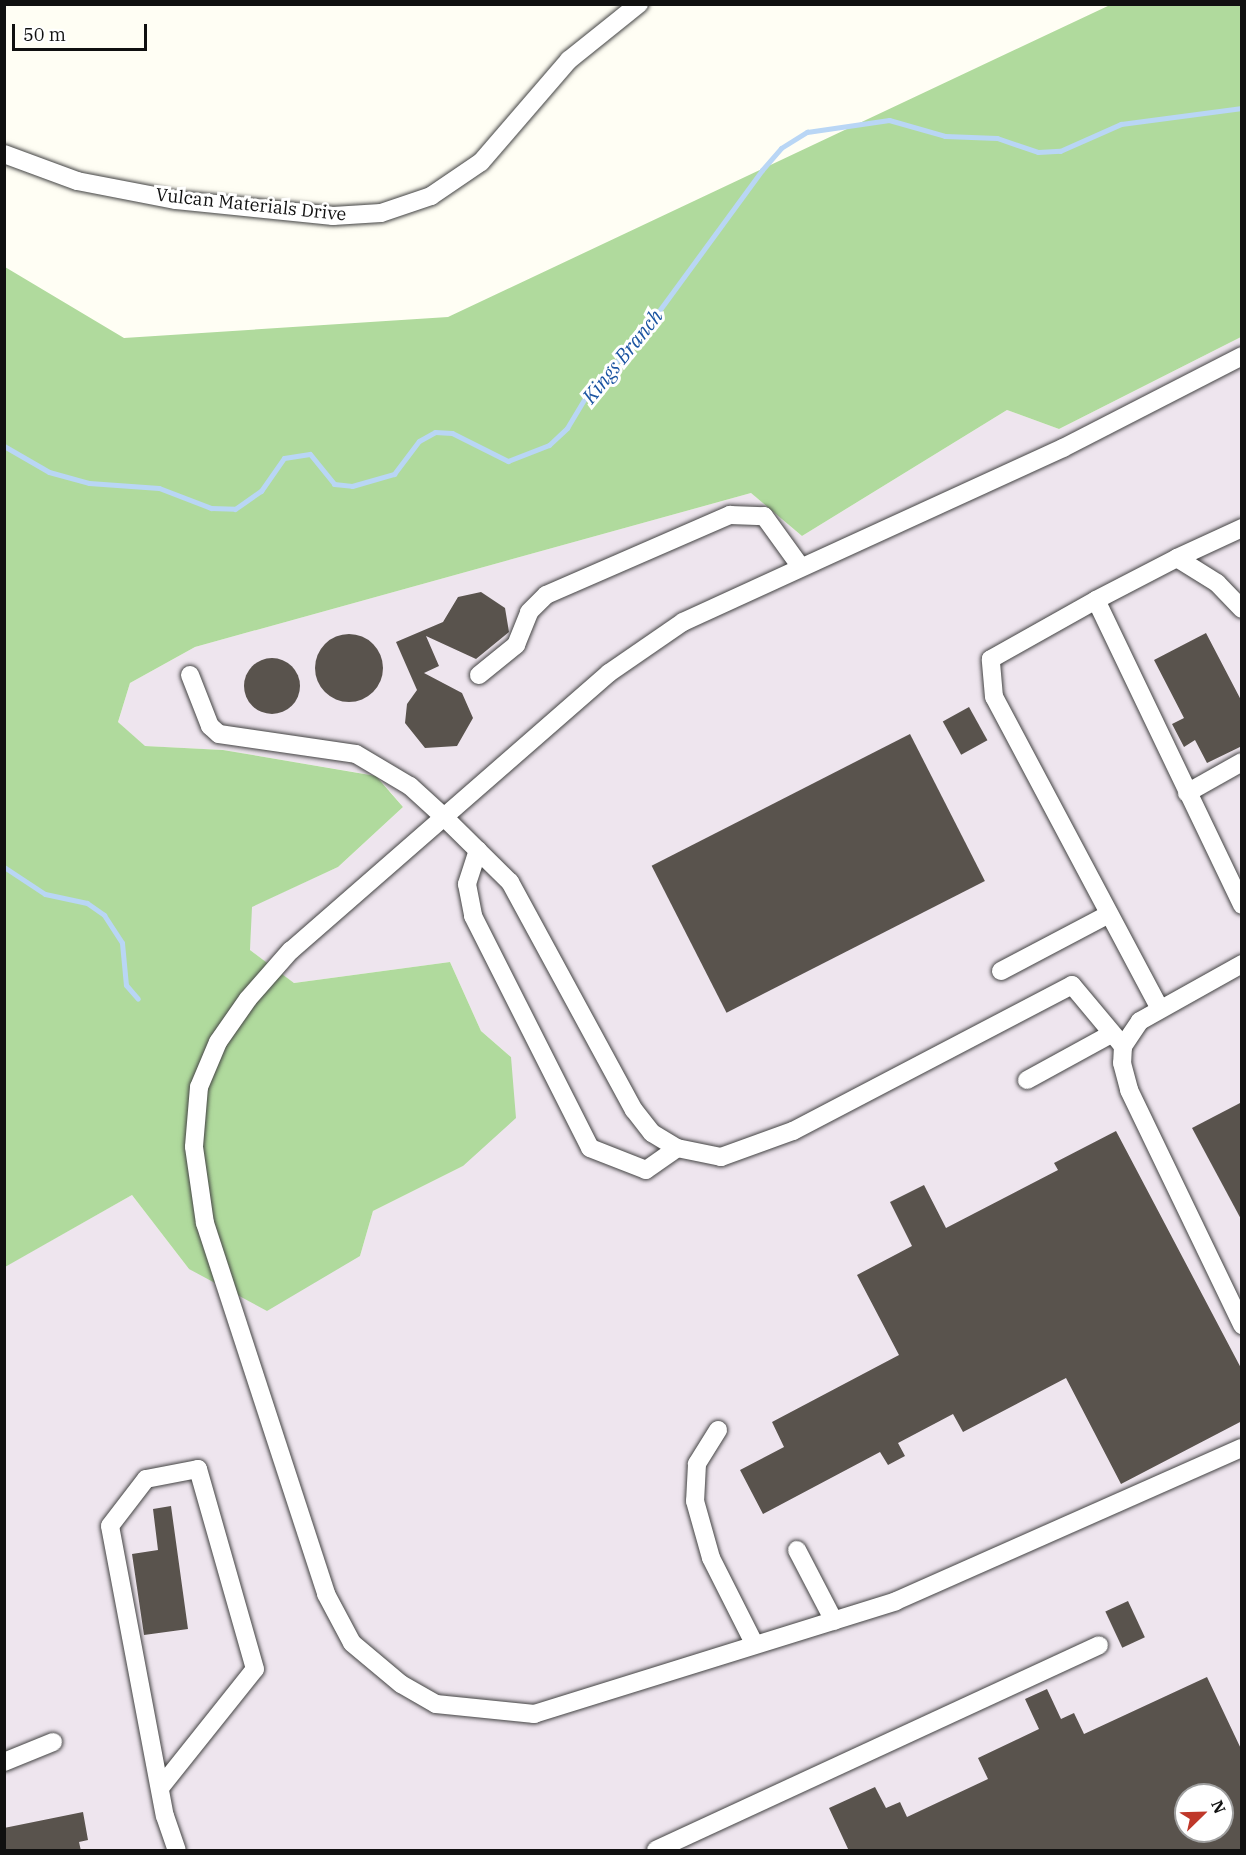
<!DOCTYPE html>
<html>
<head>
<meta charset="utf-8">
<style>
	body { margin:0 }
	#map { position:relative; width:1246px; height:1855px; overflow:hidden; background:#fffef4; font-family:"IBM Plex Serif",serif }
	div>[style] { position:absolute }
	.industrial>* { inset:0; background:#eee5ee }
	.forest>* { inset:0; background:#b0da9d }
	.stream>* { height:5px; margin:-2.5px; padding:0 2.5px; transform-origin:2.5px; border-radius:2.5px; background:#b9d6f5 }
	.building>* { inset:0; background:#59534d; transform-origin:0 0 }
	.round { border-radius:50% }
	.roads { filter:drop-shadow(0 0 2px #434343) drop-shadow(0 0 2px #434343) }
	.minor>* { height:18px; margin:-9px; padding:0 9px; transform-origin:9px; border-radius:9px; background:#fff }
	span { translate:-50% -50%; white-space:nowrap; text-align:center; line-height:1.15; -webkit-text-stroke:6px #fff; paint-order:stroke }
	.street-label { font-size:18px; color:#101010 }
	.water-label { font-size:20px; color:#1b54a1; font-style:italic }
	.frame { position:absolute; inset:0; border:6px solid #101010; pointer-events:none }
	.north { position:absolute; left:1174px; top:1783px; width:60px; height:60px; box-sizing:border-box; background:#fff; border:2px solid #9f9f9f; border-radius:50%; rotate:67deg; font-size:16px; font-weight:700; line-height:24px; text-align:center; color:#101010 }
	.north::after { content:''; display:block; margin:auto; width:21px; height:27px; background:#bf382a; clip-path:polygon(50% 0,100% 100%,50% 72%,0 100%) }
	.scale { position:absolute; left:12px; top:24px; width:135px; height:27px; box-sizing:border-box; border:3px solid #101010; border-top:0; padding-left:8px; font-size:18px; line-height:21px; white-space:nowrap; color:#101010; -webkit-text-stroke:4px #fff; paint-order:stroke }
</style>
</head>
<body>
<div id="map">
	<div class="industrial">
		<div style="clip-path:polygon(evenodd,1241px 337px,1241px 1850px,5px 1850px,4px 1267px,132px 1195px,189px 1269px,360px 1256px,373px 1211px,463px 1166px,511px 1057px,481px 1031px,450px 962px,294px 983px,250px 950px,251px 907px,338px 867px,403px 807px,377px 776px,223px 750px,144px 746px,118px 722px,130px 683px,195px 647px,751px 493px,802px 536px,1007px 410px,1059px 429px,1241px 337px,1186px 1795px,1222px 1795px,1222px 1831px,1186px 1831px,1186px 1795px)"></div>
	</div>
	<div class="forest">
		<div style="clip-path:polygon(1110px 5px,1241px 5px,1241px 337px,1059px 429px,1007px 410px,802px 536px,751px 493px,195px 647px,130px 683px,118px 722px,145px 746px,223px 750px,376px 776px,403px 807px,338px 867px,252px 907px,250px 950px,294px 983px,450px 962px,481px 1031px,511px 1057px,516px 1118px,463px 1166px,373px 1211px,360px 1256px,267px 1311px,189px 1269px,132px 1195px,5px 1267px,5px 267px,124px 338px,448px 317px)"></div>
	</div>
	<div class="stream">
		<div style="left:4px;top:446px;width:52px;rotate:30deg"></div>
		<div style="left:49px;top:472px;width:41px;rotate:15.4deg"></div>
		<div style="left:89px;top:483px;width:70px;rotate:4.1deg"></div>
		<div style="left:159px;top:488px;width:56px;rotate:21deg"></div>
		<div style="left:211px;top:508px;width:24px;rotate:2deg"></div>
		<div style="left:235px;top:509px;width:32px;rotate:-35deg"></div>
		<div style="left:261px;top:491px;width:40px;rotate:-55.1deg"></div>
		<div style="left:284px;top:458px;width:26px;rotate:-9deg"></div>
		<div style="left:310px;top:454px;width:38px;rotate:51deg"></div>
		<div style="left:334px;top:484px;width:18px;rotate:6deg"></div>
		<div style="left:352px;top:486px;width:44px;rotate:-15.9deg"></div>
		<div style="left:394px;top:474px;width:41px;rotate:-52.9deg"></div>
		<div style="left:419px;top:441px;width:18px;rotate:-29deg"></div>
		<div style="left:435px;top:432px;width:17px;rotate:3deg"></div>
		<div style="left:452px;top:433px;width:63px;rotate:26.6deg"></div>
		<div style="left:508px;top:461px;width:44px;rotate:-21.3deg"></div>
		<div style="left:549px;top:445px;width:25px;rotate:-43deg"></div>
		<div style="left:567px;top:428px;width:37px;rotate:-59deg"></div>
		<div style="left:586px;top:396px;width:89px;rotate:-48.2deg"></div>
		<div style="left:645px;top:330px;width:198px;rotate:-53.8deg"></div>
		<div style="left:762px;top:170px;width:29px;rotate:-49deg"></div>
		<div style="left:781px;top:148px;width:31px;rotate:-32deg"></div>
		<div style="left:807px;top:132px;width:83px;rotate:-8.3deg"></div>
		<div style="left:889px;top:120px;width:58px;rotate:15.9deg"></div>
		<div style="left:945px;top:136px;width:52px;rotate:2.2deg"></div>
		<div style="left:997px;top:138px;width:43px;rotate:18.9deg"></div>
		<div style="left:1038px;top:152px;width:22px;rotate:-3deg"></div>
		<div style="left:1060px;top:151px;width:67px;rotate:-23.9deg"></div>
		<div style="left:1121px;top:124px;width:122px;rotate:-7.5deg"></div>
		<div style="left:4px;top:867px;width:49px;rotate:33.4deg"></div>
		<div style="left:45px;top:894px;width:43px;rotate:12.1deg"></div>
		<div style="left:87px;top:903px;width:21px;rotate:35deg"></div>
		<div style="left:104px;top:915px;width:33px;rotate:57deg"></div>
		<div style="left:122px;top:943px;width:42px;rotate:84.6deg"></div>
		<div style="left:126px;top:985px;width:18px;rotate:49deg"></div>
	</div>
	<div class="building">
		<div style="clip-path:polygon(481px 592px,505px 608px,509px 632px,476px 659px,426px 636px,439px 666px,424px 673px,462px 693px,473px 718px,457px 746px,425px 748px,405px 723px,407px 704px,417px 690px,396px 642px,443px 622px,458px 597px)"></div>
		<div style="clip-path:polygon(1206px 633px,1242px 702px,1242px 746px,1207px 763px,1195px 740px,1184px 747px,1172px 724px,1184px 718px,1154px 660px)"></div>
		<div class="round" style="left:315px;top:634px;width:68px;height:68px"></div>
		<div class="round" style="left:244px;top:658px;width:56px;height:56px"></div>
		<div style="left:969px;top:707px;width:38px;height:30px;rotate:61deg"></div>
		<div style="left:910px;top:734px;width:165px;height:290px;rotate:63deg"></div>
		<div style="clip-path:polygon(1242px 1102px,1242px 1221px,1192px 1128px)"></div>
		<div style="clip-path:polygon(1116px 1131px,1242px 1370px,1242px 1421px,1121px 1484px,1066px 1378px,963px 1432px,953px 1414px,898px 1443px,905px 1456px,888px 1465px,880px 1452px,763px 1514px,740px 1470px,784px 1447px,772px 1422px,899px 1355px,857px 1275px,912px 1246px,890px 1202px,924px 1185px,946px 1228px,1058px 1170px,1054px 1163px)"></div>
		<div style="clip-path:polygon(171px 1506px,188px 1629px,144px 1635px,132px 1554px,158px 1550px,153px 1509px)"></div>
		<div style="left:1128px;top:1601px;width:40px;height:25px;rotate:65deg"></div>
		<div style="clip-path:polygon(evenodd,1207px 1677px,1242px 1751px,1242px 1851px,849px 1851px,829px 1808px,875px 1787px,886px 1808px,900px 1802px,907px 1817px,988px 1779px,978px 1758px,1039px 1729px,1025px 1699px,1047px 1689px,1061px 1719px,1074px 1713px,1084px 1734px,1207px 1677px,1186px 1795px,1222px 1795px,1222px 1831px,1186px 1831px,1186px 1795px)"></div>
		<div style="clip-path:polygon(83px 1812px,88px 1840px,79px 1842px,81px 1851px,4px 1851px,4px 1828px)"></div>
	</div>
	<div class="roads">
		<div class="minor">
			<div style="left:4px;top:154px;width:78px;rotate:20.3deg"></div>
			<div style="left:77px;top:181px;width:101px;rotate:10.9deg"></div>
			<div style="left:176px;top:200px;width:158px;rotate:5.8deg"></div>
			<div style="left:333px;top:216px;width:48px;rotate:-3.6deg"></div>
			<div style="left:381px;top:213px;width:53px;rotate:-18.8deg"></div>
			<div style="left:431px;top:196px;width:60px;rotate:-34.2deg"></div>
			<div style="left:481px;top:162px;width:135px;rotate:-49.2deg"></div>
			<div style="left:569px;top:60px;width:90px;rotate:-38.7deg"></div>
			<div style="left:1242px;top:356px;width:201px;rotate:152.8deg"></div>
			<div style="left:1063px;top:448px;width:418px;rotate:155.4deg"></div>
			<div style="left:683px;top:622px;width:90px;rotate:145.4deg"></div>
			<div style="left:609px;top:673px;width:422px;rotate:138.9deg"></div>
			<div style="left:291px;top:950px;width:65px;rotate:131.3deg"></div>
			<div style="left:248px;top:999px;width:52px;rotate:124.9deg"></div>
			<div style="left:218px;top:1042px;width:49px;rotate:112.9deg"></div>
			<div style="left:199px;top:1087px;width:60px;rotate:94.8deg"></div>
			<div style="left:194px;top:1147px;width:77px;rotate:81.8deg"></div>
			<div style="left:205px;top:1223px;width:390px;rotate:71.9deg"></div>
			<div style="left:326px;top:1594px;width:55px;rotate:62deg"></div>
			<div style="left:352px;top:1643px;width:64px;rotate:39.9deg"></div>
			<div style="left:401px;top:1684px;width:40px;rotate:29.7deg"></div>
			<div style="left:436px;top:1704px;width:99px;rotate:5.8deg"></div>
			<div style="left:534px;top:1714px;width:379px;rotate:-17.3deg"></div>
			<div style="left:896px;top:1601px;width:378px;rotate:-23.9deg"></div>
			<div style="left:1177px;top:558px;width:72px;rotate:-24.8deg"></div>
			<div style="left:1096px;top:600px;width:91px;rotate:-27.4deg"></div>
			<div style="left:1177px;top:558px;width:47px;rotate:32deg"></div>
			<div style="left:1217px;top:583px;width:36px;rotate:46deg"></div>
			<div style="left:190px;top:675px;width:55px;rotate:68.6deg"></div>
			<div style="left:210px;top:726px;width:12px;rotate:42deg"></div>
			<div style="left:219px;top:734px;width:138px;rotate:8.3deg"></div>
			<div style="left:356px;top:754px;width:63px;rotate:30.7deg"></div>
			<div style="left:410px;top:786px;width:46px;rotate:42.4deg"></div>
			<div style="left:444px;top:817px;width:93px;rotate:44.6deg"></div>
			<div style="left:510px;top:882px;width:260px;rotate:61.5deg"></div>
			<div style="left:634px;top:1110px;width:29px;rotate:52deg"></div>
			<div style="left:652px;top:1133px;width:29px;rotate:31deg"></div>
			<div style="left:677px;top:1148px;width:45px;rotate:11.6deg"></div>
			<div style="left:721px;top:1157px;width:77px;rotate:-19.9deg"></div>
			<div style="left:793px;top:1131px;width:315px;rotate:-27.6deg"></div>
			<div style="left:1072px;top:985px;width:80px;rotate:50.1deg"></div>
			<div style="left:479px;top:675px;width:48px;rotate:-39deg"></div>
			<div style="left:516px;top:645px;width:35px;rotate:-68deg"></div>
			<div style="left:529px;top:612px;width:24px;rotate:-45deg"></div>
			<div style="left:546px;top:595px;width:201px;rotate:-23.5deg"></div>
			<div style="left:730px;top:515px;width:34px;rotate:2deg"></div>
			<div style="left:764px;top:516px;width:62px;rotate:54.2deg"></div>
			<div style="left:1187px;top:793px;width:63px;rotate:-29.4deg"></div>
			<div style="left:478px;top:850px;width:36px;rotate:108deg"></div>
			<div style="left:467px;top:884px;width:33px;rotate:79deg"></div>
			<div style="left:473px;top:916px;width:260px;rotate:63.2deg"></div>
			<div style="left:590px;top:1148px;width:60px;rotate:21.4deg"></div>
			<div style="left:646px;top:1170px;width:38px;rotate:-35deg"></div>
			<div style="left:1242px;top:964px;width:117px;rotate:150.8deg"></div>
			<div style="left:1140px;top:1021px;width:30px;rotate:124deg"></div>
			<div style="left:1123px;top:1046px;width:17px;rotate:93deg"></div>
			<div style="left:1122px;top:1063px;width:28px;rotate:75deg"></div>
			<div style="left:1129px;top:1090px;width:261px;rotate:64.3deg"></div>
			<div style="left:1001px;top:971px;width:122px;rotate:-27.8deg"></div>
			<div style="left:1160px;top:1009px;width:353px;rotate:-118deg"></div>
			<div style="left:994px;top:697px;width:38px;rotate:-95deg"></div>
			<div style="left:991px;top:659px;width:120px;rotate:-29.3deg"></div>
			<div style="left:1096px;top:600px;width:338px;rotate:64.4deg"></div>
			<div style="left:1027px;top:1080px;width:96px;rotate:-28.7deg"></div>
			<div style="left:718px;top:1430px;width:40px;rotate:122deg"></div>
			<div style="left:697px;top:1464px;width:37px;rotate:93deg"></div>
			<div style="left:695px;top:1501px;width:59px;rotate:74.3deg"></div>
			<div style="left:711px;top:1558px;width:97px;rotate:63.2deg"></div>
			<div style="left:797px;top:1550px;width:80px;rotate:62.5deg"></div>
			<div style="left:4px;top:1762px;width:53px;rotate:-22.2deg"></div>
			<div style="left:160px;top:1788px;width:152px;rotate:-51.4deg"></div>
			<div style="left:255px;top:1669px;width:208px;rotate:-105.9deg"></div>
			<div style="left:198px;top:1469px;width:53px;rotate:169.1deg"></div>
			<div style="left:146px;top:1479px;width:59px;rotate:127.5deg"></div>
			<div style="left:110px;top:1526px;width:295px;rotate:79.3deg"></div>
			<div style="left:165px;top:1816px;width:36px;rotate:71deg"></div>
			<div style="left:656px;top:1850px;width:488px;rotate:-24.8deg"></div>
		</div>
	</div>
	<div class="street-label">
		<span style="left:251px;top:205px;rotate:6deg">Vulcan Materials Drive</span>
	</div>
	<div class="water-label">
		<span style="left:622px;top:356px;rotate:-51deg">Kings Branch</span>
	</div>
	<div class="frame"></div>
	<div class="north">N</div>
	<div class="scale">50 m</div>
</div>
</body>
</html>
